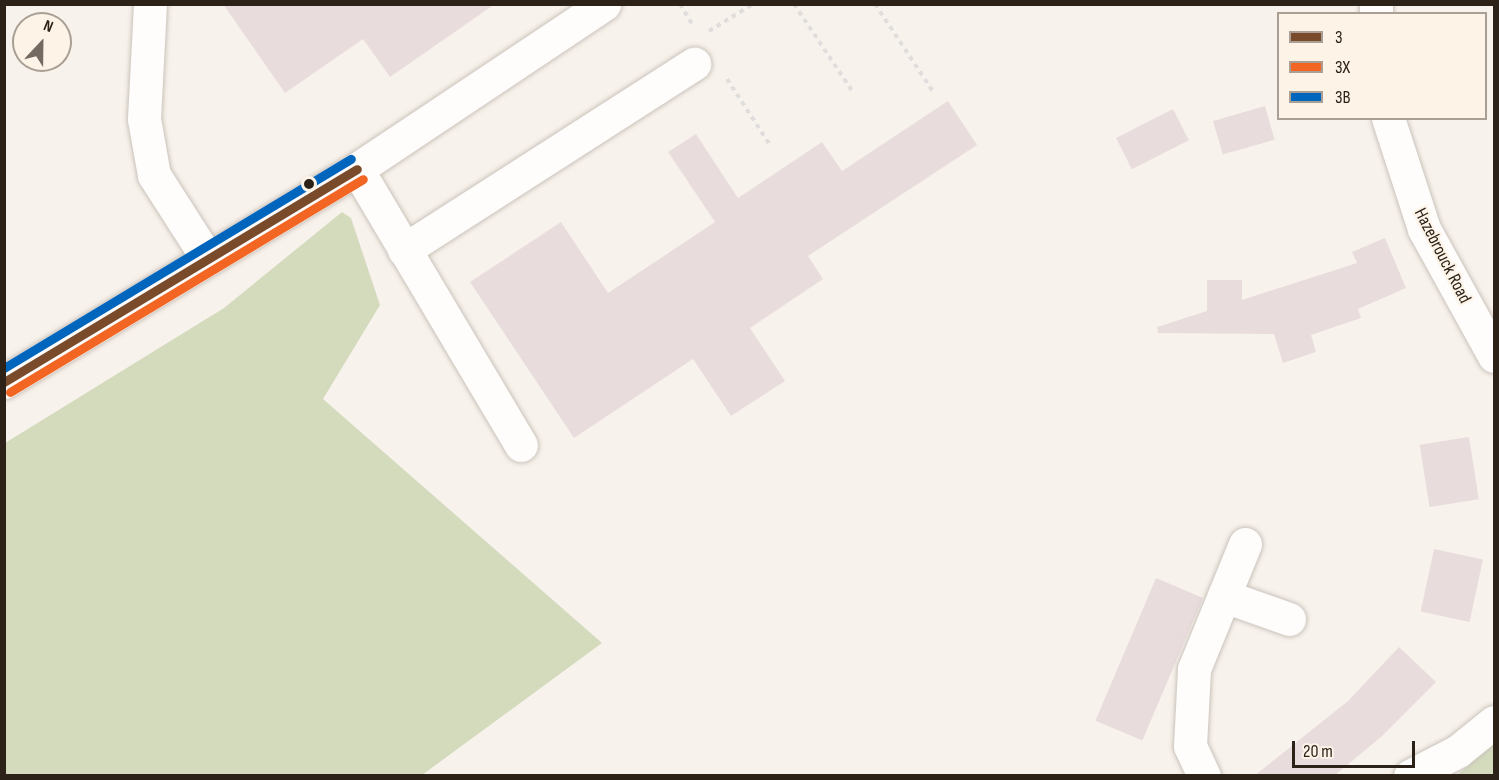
<!DOCTYPE html>
<html>
<head>
<meta charset="utf-8">
<style>
	body { margin:0 }
	#map { position:relative; width:1499px; height:780px; overflow:hidden; background:#f8f2ec; font-family:"Sofia Sans Condensed",sans-serif }
	div>[style] { position:absolute }
	.green>* { inset:0; background:#d4dbbd }
	.building>* { inset:0; background:#e9dcdd; transform-origin:0 0 }
	.path>* { height:4px; margin-top:-2px; transform-origin:0; background:repeating-linear-gradient(90deg,#e0dedc 0 4.5px,transparent 0 9px) }
	.roads { filter:drop-shadow(0 0 2px #cac3bb) drop-shadow(0 0 2px #cac3bb) }
	.minor>* { height:33px; margin:-16.5px; padding:0 16.5px; transform-origin:16.5px; border-radius:16.5px; background:#fefdfc }
	.bus-1>* { height:9px; margin:-4.5px; padding:0 4.5px; transform-origin:4.5px; border-radius:4.5px; background:#7a4b2a }
	.bus-2>* { height:9px; margin:-4.5px; padding:0 4.5px; transform-origin:4.5px; border-radius:4.5px; background:#f26522 }
	.bus-3>* { height:9px; margin:-4.5px; padding:0 4.5px; transform-origin:4.5px; border-radius:4.5px; background:#0065bd }
	.dots>* { width:16px; height:16px; translate:-50% -50%; box-sizing:border-box; border:3px solid #fdf3e7; border-radius:50% }
	span { translate:-50% -50%; white-space:nowrap; text-align:center; line-height:1.15; -webkit-text-stroke:4.5px #fdf3e7; paint-order:stroke }
	.street-label { font-size:18px; color:#2c2218 }
	.frame { position:absolute; inset:0; border:6px solid #2c2218; pointer-events:none }
	.legend { position:absolute; left:1277px; top:12px; width:210px; height:108px; box-sizing:border-box; background:#fdf3e7; border:2px solid #a99f94; margin:0; padding:8px 10px; list-style:none; font-size:18px; color:#2c2218 }
	.legend li { display:flex; align-items:center; gap:12px; height:30px }
	.legend b { width:30px; border:2px solid #a99f94 }
	.north { position:absolute; left:12px; top:12px; width:60px; height:60px; box-sizing:border-box; background:#fdf3e7; border:2px solid #a99f94; border-radius:50%; rotate:22deg; font-size:16px; font-weight:700; line-height:24px; text-align:center; color:#2c2218 }
	.north::after { content:''; display:block; margin:auto; width:21px; height:27px; background:#736b62; clip-path:polygon(50% 0,100% 100%,50% 72%,0 100%) }
	.scale { position:absolute; left:1292px; top:741px; width:123px; height:27px; box-sizing:border-box; border:3px solid #2c2218; border-top:0; padding-left:8px; font-size:18px; line-height:21px; white-space:nowrap; color:#2c2218; -webkit-text-stroke:4px #fdf3e7; paint-order:stroke }
</style>
</head>
<body>
<div id="map">
	<div class="green">
		<div style="clip-path:polygon(342px 212px,351px 218px,380px 305px,323px 399px,602px 643px,422px 775px,6px 775px,5px 443px,224px 308px)"></div>
		<div style="clip-path:polygon(1494px 741px,1494px 775px,1456px 776px,1488px 749px)"></div>
	</div>
	<div class="building">
		<div style="clip-path:polygon(223px 4px,495px 4px,390px 77px,363px 39px,285px 93px)"></div>
		<div style="clip-path:polygon(948px 101px,977px 145px,808px 256px,823px 279px,750px 328px,785px 381px,731px 416px,693px 359px,574px 438px,470px 282px,561px 222px,608px 293px,715px 222px,668px 152px,696px 134px,738px 198px,822px 142px,842px 171px)"></div>
		<div style="left:1265px;top:106px;width:35px;height:54px;rotate:74deg"></div>
		<div style="left:1173px;top:109px;width:35px;height:64px;rotate:63deg"></div>
		<div style="clip-path:polygon(1385px 238px,1406px 288px,1358px 309px,1361px 318px,1311px 335px,1316px 352px,1283px 363px,1274px 334px,1158px 333px,1157px 327px,1207px 311px,1207px 280px,1242px 280px,1242px 300px,1357px 263px,1352px 252px)"></div>
		<div style="left:1469px;top:437px;width:63px;height:50px;rotate:81deg"></div>
		<div style="left:1434px;top:549px;width:50px;height:64px;rotate:12deg"></div>
		<div style="left:1156px;top:578px;width:51px;height:155px;rotate:23deg"></div>
		<div style="clip-path:polygon(1399px 647px,1436px 682px,1381px 737px,1334px 776px,1254px 776px,1348px 701px)"></div>
	</div>
	<div class="path">
		<div style="left:680px;top:4px;width:27px;rotate:59deg"></div>
		<div style="left:794px;top:4px;width:106px;rotate:56.2deg"></div>
		<div style="left:875px;top:4px;width:107px;rotate:56.5deg"></div>
		<div style="left:709px;top:31px;width:52px;rotate:-31.5deg"></div>
		<div style="left:727px;top:79px;width:79px;rotate:56.9deg"></div>
	</div>
	<div class="roads">
		<div class="minor">
			<div style="left:150px;top:4px;width:115px;rotate:93deg"></div>
			<div style="left:144px;top:119px;width:57px;rotate:79.9deg"></div>
			<div style="left:154px;top:175px;width:98px;rotate:57.4deg"></div>
			<div style="left:1376px;top:14px;width:10px;rotate:-90deg"></div>
			<div style="left:1388px;top:118px;width:117px;rotate:72deg"></div>
			<div style="left:1424px;top:229px;width:145px;rotate:61.1deg"></div>
			<div style="left:357px;top:169px;width:321px;rotate:59.3deg"></div>
			<div style="left:404px;top:250px;width:345px;rotate:-32.7deg"></div>
			<div style="left:4px;top:382px;width:412px;rotate:-31.1deg"></div>
			<div style="left:357px;top:169px;width:297px;rotate:-33.7deg"></div>
			<div style="left:1224px;top:596px;width:69px;rotate:19.5deg"></div>
			<div style="left:1204px;top:776px;width:33px;rotate:-115deg"></div>
			<div style="left:1190px;top:746px;width:77px;rotate:-87deg"></div>
			<div style="left:1194px;top:669px;width:135px;rotate:-67.8deg"></div>
			<div style="left:1410px;top:776px;width:54px;rotate:-27.5deg"></div>
			<div style="left:1458px;top:751px;width:46px;rotate:-38.9deg"></div>
		</div>
	</div>
	<div class="bus-1">
		<div style="left:4px;top:382px;width:412px;rotate:-31.1deg"></div>
	</div>
	<div class="bus-2">
		<div style="left:10px;top:392px;width:412px;rotate:-31.1deg"></div>
	</div>
	<div class="bus-3">
		<div style="left:4px;top:368px;width:405px;rotate:-31.1deg"></div>
	</div>
	<div class="dots">
		<div style="left:309px;top:184px;background:#2c2218"></div>
	</div>
	<div class="street-label">
		<span style="left:1442px;top:256px;rotate:63deg">Hazebrouck Road</span>
	</div>
	<div class="frame"></div>
	<ul class="legend">
	<li><b style="height:8px;background:#7a4b2a"></b>3</li>
	<li><b style="height:8px;background:#f26522"></b>3X</li>
	<li><b style="height:8px;background:#0065bd"></b>3B</li>
	</ul>
	<div class="north">N</div>
	<div class="scale">20 m</div>
</div>
</body>
</html>
